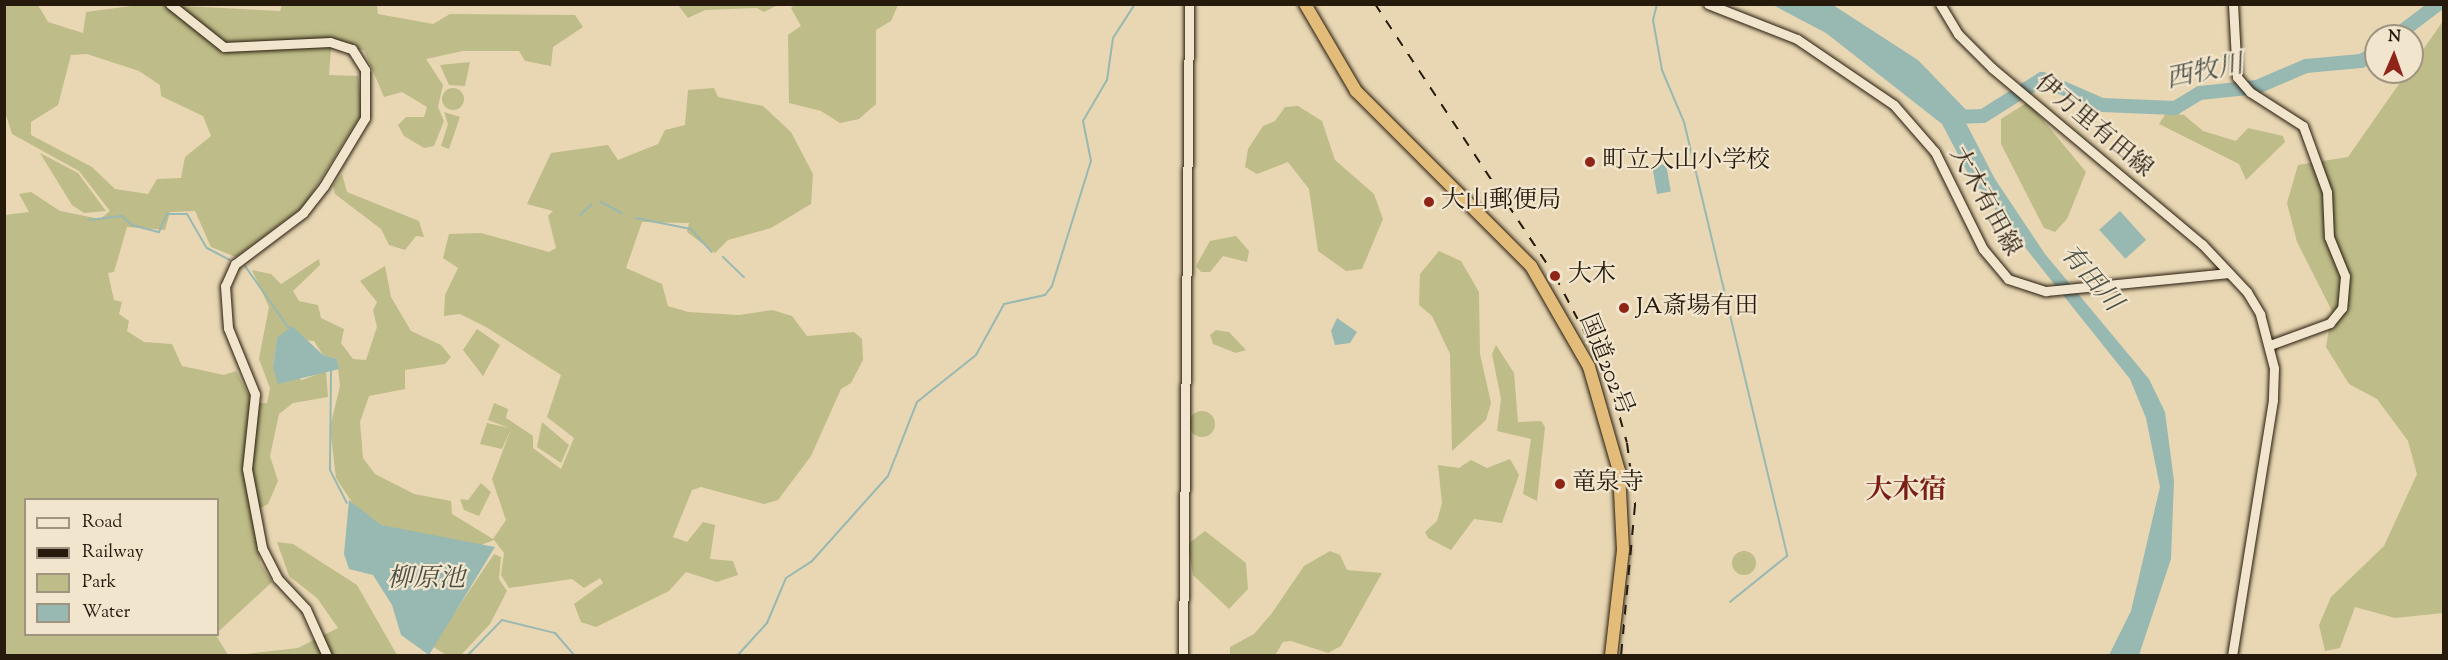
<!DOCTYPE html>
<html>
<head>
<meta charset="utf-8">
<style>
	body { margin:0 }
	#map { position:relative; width:2448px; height:660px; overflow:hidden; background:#e9d7b3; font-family:"Sorts Mill Goudy","Noto Serif JP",serif }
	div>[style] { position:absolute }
	.green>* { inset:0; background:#bebc88 }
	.round { border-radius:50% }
	.water>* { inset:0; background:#98b8b2; transform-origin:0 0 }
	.stream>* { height:2px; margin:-1px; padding:0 1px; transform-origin:1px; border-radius:1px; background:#98b8b2 }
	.river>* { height:14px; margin:-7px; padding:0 7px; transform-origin:7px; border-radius:7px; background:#98b8b2 }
	.roads { filter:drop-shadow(0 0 2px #251a0c) drop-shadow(0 0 2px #251a0c) }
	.secondary>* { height:9px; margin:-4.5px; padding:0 4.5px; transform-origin:4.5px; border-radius:4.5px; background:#f1e5ce }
	.highway>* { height:12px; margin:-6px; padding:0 6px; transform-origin:6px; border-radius:6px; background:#e4bc7a }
	.rail>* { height:2px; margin-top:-1px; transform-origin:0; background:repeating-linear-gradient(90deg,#251a0c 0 10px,transparent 0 20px) }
	.dots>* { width:16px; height:16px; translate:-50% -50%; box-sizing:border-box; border:3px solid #f1e5ce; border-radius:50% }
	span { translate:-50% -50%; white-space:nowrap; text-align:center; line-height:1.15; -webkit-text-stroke:4.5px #f1e5ce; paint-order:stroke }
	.street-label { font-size:24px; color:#251a0c }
	.poi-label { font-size:24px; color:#251a0c }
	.left { translate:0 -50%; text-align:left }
	.water-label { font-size:26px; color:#4d5146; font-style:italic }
	.quarter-label { font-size:27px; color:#7a1f14; font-weight:700 }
	.frame { position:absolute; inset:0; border:6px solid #251a0c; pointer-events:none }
	.legend { position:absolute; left:24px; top:498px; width:195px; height:138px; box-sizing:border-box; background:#f1e5ce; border:2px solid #9f9480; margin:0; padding:8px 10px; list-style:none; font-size:18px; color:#251a0c }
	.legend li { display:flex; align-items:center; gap:12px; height:30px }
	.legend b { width:30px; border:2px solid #9f9480 }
	.north { position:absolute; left:2364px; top:24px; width:60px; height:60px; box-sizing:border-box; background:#f1e5ce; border:2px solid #9f9480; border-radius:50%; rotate:2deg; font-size:16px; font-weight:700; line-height:24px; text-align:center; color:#251a0c }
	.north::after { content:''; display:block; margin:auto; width:21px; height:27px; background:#8f2418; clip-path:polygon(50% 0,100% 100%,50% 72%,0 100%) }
</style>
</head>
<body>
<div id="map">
	<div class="green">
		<div style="clip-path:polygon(evenodd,146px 4px,280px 11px,282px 5px,377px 5px,378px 14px,433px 24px,450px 14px,575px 15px,583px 27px,553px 47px,551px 66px,525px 61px,519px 51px,463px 51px,426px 59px,443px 85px,438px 107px,444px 121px,434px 146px,424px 148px,404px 136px,398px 125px,406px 117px,424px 117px,427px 107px,402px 92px,384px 97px,364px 50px,331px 49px,329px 75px,358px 76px,362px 113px,304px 206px,236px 257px,211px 247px,195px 211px,170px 212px,165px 230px,127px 227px,114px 272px,108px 273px,114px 300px,122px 302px,119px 314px,129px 321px,127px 331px,144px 342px,172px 344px,182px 366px,224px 375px,236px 371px,253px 403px,267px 403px,270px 388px,259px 359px,269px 307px,252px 270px,271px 274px,281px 284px,319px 259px,320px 265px,293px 291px,299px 301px,318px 305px,321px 318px,344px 329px,341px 343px,353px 359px,366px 360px,377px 327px,373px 310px,377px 302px,360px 281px,385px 266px,391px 297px,411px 331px,441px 345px,451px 357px,445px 364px,405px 370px,405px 389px,369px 396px,360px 422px,363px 458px,375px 474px,414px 494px,451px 501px,452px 514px,493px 539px,506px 520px,492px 479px,511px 429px,502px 449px,480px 444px,487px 423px,509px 428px,488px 420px,494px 403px,508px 409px,506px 418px,533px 436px,533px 448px,561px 469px,574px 438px,547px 417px,561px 375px,486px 327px,460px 314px,444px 316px,445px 295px,458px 268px,443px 258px,449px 234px,481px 233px,549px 252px,556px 248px,548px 216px,553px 211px,527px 204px,551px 153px,608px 145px,618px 160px,658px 144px,665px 130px,685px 125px,688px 90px,714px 88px,718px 97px,763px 106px,791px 132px,813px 174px,811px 204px,771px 228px,728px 240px,715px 253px,687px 232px,689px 223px,642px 222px,626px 268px,662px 284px,668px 306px,688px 312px,739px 315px,772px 310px,792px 316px,807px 336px,854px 332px,862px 339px,863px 360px,851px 383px,841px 389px,811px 456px,778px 500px,764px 504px,701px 487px,692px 490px,673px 537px,687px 542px,703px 522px,715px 525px,710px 559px,733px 561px,738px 575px,717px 582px,686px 572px,669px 591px,596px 627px,581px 622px,574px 604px,603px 583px,600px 578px,584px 588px,572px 579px,509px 588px,501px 575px,504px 553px,494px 540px,478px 546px,450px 543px,381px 525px,359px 513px,336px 478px,330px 427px,340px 386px,337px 359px,323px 355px,314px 341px,277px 338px,273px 367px,302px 380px,326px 371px,328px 397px,293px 403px,279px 414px,270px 456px,278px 481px,268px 504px,252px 513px,260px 563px,272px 582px,218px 632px,218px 500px,26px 500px,26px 634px,216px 635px,228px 655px,5px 655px,5px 215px,29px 212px,19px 194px,31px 192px,60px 211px,100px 219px,110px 211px,79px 171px,12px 134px,5px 112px,5px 5px,38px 5px,48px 22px,83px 33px,86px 12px,146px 4px,87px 54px,139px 71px,160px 85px,161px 96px,203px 116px,211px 136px,185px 157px,181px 178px,157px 179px,148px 194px,115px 189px,92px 167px,31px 135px,31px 122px,58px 105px,71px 55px,87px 54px)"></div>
		<div style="clip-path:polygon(795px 4px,898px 5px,891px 21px,876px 30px,876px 104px,859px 119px,840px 123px,821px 111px,789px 103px,788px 35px,801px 26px,791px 8px)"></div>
		<div style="clip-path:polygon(678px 5px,778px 5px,764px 12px,757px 8px,705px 10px,688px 18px)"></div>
		<div style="clip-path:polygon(2443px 21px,2443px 613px,2395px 618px,2355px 607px,2340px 648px,2325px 651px,2319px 625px,2331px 597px,2384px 546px,2417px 474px,2408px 441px,2377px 399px,2349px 384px,2326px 347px,2332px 311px,2297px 242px,2287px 203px,2298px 165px,2348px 157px)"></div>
		<div style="clip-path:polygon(470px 62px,465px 86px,449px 85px,440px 65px)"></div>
		<div class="round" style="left:442px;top:88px;width:22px;height:22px"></div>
		<div style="clip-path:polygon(2028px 102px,2086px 172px,2067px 219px,2055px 232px,2044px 228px,2001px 144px,2001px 119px)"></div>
		<div style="clip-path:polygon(1298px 106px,1322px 121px,1335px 160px,1374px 194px,1383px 219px,1362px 269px,1346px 271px,1318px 251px,1309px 189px,1288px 162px,1257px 174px,1245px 167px,1248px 149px,1263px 126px,1275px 121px,1285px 107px)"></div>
		<div style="clip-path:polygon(444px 112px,460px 117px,449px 149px,441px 146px,448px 124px)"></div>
		<div style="clip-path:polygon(2166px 113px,2184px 115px,2203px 131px,2236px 141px,2248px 128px,2283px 136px,2285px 142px,2246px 180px,2239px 164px,2159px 124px)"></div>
		<div style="clip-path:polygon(40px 153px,78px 173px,106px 211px,84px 213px,72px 205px)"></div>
		<div style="clip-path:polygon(342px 174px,347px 192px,419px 221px,424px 237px,416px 236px,405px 250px,389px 245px,381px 229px,335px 194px,333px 186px)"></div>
		<div style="clip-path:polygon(1236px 236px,1249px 251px,1247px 262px,1223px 256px,1210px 272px,1201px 272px,1196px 266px,1210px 241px)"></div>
		<div style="clip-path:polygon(1439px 251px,1461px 261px,1479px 292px,1480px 354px,1491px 403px,1486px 420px,1452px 451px,1450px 354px,1432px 316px,1419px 305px,1420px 274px)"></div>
		<div style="clip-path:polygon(477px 329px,500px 345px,483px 376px,463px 350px)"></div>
		<div style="clip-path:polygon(1216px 330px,1229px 332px,1246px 350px,1236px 353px,1213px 344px,1210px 335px)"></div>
		<div style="clip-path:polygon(1496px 345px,1514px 373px,1518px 422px,1541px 421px,1545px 427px,1537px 501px,1523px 494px,1531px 439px,1497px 431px,1501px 399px,1492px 354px)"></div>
		<div class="round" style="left:1189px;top:411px;width:26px;height:26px"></div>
		<div style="clip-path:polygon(542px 422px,569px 445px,561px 463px,537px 447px)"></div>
		<div style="clip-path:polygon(1510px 459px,1519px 475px,1502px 523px,1474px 519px,1451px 550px,1428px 538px,1425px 532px,1437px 521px,1442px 503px,1438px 465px,1459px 468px,1471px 460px,1487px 468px)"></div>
		<div style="clip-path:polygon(481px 483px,491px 492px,479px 516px,464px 510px,460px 499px,468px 500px)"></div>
		<div style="clip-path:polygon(1205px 531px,1246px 563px,1248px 589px,1229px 609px,1193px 575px,1188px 544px)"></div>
		<div style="clip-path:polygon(277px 542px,293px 544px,357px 585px,397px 655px,229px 656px,298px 648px,338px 628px,317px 598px,289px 576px)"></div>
		<div class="round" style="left:1732px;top:551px;width:24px;height:24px"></div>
		<div style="clip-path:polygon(1330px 551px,1340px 555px,1347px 570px,1382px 573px,1341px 646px,1328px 653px,1291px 641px,1283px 642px,1275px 655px,1230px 655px,1230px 647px,1254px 634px,1272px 613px,1304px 566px)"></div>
		<div style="clip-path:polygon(494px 554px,501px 557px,499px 579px,507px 591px,490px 624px,461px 655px,446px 655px,432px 646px)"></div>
	</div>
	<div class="water">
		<div style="clip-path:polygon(1773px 5px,1833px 5px,1918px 60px,1972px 116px,1966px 123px,1995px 179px,2045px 254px,2149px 379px,2165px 412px,2174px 481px,2171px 559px,2139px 655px,2109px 655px,2131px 611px,2160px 487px,2146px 418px,2130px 379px,1972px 181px,1942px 124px,1826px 33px)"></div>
		<div style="left:1666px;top:164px;width:28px;height:14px;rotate:80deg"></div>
		<div style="left:2120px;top:211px;width:39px;height:28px;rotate:48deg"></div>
		<div style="clip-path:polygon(1337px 318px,1357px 332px,1350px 343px,1335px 345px,1331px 331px)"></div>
		<div style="clip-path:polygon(292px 326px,323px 355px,337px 359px,339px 369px,278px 384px,273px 367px,277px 338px)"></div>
		<div style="clip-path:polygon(349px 500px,381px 525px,495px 547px,429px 655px,401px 635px,392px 605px,373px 575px,349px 569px,344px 554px)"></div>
	</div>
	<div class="stream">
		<div style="left:1657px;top:4px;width:16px;rotate:104deg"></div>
		<div style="left:1653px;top:20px;width:51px;rotate:79.8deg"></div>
		<div style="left:1662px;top:70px;width:56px;rotate:67.1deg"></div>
		<div style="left:1684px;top:122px;width:446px;rotate:76.6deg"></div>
		<div style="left:1787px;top:556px;width:73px;rotate:141.1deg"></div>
		<div style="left:601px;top:202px;width:24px;rotate:28deg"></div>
		<div style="left:580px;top:215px;width:16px;rotate:-43deg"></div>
		<div style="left:636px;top:218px;width:56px;rotate:11.3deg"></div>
		<div style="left:691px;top:229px;width:31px;rotate:48deg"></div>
		<div style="left:89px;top:220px;width:33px;rotate:-7deg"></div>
		<div style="left:122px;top:216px;width:13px;rotate:42deg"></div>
		<div style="left:132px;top:225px;width:28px;rotate:15deg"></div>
		<div style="left:159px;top:232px;width:20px;rotate:-66deg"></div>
		<div style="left:167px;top:214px;width:20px"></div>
		<div style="left:187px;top:214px;width:39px;rotate:60deg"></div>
		<div style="left:207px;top:248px;width:26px;rotate:28deg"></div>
		<div style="left:723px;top:257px;width:29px;rotate:44deg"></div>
		<div style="left:245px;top:266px;width:75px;rotate:54.8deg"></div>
		<div style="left:331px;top:371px;width:99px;rotate:90.6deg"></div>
		<div style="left:330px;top:470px;width:37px;rotate:63deg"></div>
		<div style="left:467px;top:656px;width:50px;rotate:-45.8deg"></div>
		<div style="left:502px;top:620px;width:55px;rotate:13.8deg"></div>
		<div style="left:555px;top:633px;width:30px;rotate:49deg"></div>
		<div style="left:737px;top:656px;width:45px;rotate:-47.7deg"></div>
		<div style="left:767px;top:623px;width:49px;rotate:-67.1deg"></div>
		<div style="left:786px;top:578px;width:31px;rotate:-33deg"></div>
		<div style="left:812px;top:561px;width:114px;rotate:-48.2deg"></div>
		<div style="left:888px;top:476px;width:79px;rotate:-68.6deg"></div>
		<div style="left:917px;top:402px;width:75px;rotate:-38.5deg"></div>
		<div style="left:976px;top:355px;width:58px;rotate:-61.2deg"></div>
		<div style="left:1004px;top:304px;width:42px;rotate:-12.4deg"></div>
		<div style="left:1045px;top:295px;width:11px;rotate:-52deg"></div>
		<div style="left:1052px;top:286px;width:131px;rotate:-72.7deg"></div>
		<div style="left:1091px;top:161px;width:41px;rotate:-101.3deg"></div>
		<div style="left:1083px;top:121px;width:48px;rotate:-59.7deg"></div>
		<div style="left:1107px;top:80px;width:42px;rotate:-81.9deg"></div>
		<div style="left:1113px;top:38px;width:40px;rotate:-57.1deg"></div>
	</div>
	<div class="river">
		<div style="left:2396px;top:36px;width:53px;rotate:-37.3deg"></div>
		<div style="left:1955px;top:117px;width:28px;rotate:-2deg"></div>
		<div style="left:1983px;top:116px;width:70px;rotate:-32.1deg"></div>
		<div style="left:2042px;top:79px;width:65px;rotate:23.4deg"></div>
		<div style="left:2102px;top:105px;width:73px;rotate:2.4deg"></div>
		<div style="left:2175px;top:108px;width:29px;rotate:-31deg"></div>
		<div style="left:2200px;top:93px;width:57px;rotate:-6deg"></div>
		<div style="left:2257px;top:87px;width:53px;rotate:-23.2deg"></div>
		<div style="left:2306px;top:66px;width:55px;rotate:-5.2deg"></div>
		<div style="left:2361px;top:61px;width:17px;rotate:-28deg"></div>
	</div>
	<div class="roads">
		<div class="secondary">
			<div style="left:170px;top:4px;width:69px;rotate:38.5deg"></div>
			<div style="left:224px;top:47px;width:106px;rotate:-2.7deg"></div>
			<div style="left:330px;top:42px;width:23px;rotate:18deg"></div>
			<div style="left:352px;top:49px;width:25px;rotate:58deg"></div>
			<div style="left:365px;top:70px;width:48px;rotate:90deg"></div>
			<div style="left:365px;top:118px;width:79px;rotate:121.1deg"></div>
			<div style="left:324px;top:186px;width:34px;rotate:128deg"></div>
			<div style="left:303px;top:213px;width:85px;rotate:143.1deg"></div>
			<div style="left:235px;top:264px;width:24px;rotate:114deg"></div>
			<div style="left:225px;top:286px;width:42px;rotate:85.9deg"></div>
			<div style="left:228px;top:328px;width:71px;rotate:67.8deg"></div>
			<div style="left:255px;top:394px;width:75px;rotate:96.1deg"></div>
			<div style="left:247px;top:469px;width:80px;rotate:79.2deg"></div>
			<div style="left:262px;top:548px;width:34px;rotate:63deg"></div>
			<div style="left:277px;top:578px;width:42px;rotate:46.9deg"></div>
			<div style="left:306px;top:609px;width:51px;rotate:65.9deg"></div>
			<div style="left:1708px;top:4px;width:96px;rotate:21.5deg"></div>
			<div style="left:1797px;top:39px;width:117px;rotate:34.2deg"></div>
			<div style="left:1894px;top:105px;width:62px;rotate:48.9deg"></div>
			<div style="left:1935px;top:152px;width:108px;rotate:63.7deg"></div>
			<div style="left:1983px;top:249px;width:39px;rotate:50deg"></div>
			<div style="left:2008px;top:279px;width:40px;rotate:18deg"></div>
			<div style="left:2046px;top:291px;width:184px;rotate:-5.6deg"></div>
			<div style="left:1940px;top:4px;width:35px;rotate:59deg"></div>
			<div style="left:1958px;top:34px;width:48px;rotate:45deg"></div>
			<div style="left:1992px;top:68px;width:274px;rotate:40deg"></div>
			<div style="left:2202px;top:244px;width:66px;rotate:46.8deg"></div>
			<div style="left:2247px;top:292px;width:26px;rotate:59deg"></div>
			<div style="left:2260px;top:314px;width:56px;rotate:75.5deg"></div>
			<div style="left:2274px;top:368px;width:32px;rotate:92deg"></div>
			<div style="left:2273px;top:400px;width:259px;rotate:99.1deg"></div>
			<div style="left:2233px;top:4px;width:73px;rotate:86.9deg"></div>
			<div style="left:2237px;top:77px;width:20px;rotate:49deg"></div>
			<div style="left:2250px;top:92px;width:63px;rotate:32.7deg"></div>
			<div style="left:2303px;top:126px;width:70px;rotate:70deg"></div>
			<div style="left:2327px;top:192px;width:45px;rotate:87.5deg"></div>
			<div style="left:2329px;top:237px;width:42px;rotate:67.7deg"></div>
			<div style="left:2345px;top:276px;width:32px;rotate:95deg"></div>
			<div style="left:2342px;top:308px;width:19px;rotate:129deg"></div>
			<div style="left:2330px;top:323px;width:64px;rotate:159.9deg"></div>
			<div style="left:1183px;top:656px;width:652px;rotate:-89.47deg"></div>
		</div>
		<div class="highway">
			<div style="left:1305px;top:4px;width:101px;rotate:59.6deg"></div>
			<div style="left:1356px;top:91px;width:247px;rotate:45deg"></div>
			<div style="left:1531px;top:266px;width:116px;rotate:60.1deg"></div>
			<div style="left:1589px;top:367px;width:108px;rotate:73.9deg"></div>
			<div style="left:1619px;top:471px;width:79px;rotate:87.1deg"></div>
			<div style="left:1623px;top:550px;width:107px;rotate:96.5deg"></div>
		</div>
	</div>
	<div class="rail">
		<div style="left:1375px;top:4px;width:326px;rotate:56.5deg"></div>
		<div style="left:1555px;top:276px;width:116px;rotate:62.3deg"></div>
		<div style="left:1609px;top:379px;width:66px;rotate:74.3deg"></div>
		<div style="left:1627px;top:443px;width:63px;rotate:82.6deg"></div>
		<div style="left:1635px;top:505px;width:152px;rotate:95.3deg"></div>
	</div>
	<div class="dots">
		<div style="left:1590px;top:162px;background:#8f2418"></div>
		<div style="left:1429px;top:202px;background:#8f2418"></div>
		<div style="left:1555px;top:276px;background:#8f2418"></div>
		<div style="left:1624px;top:308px;background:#8f2418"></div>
		<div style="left:1560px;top:484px;background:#8f2418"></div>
	</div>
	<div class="street-label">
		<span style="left:2093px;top:127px;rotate:40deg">伊万里有田線</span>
		<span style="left:1984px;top:202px;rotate:61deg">大木有田線</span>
		<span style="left:1605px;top:365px;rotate:68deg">国道202号</span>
	</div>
	<div class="poi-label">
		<span class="left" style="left:1602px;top:162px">町立大山小学校</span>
		<span class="left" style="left:1441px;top:202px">大山郵便局</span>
		<span class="left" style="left:1568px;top:276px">大木</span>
		<span class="left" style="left:1636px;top:308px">JA斎場有田</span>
		<span class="left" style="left:1572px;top:484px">竜泉寺</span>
	</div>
	<div class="water-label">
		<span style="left:2205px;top:73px;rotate:-12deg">西牧川</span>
		<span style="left:2090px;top:279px;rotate:49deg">有田川</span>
		<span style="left:426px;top:580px">柳原池</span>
	</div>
	<div class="quarter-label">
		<span style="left:1906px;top:492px">大木宿</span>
	</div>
	<div class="frame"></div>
	<ul class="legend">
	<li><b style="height:8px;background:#f1e5ce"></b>Road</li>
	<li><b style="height:8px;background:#251a0c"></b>Railway</li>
	<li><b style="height:16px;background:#bebc88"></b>Park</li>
	<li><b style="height:16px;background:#98b8b2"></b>Water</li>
	</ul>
	<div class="north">N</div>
</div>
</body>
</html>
